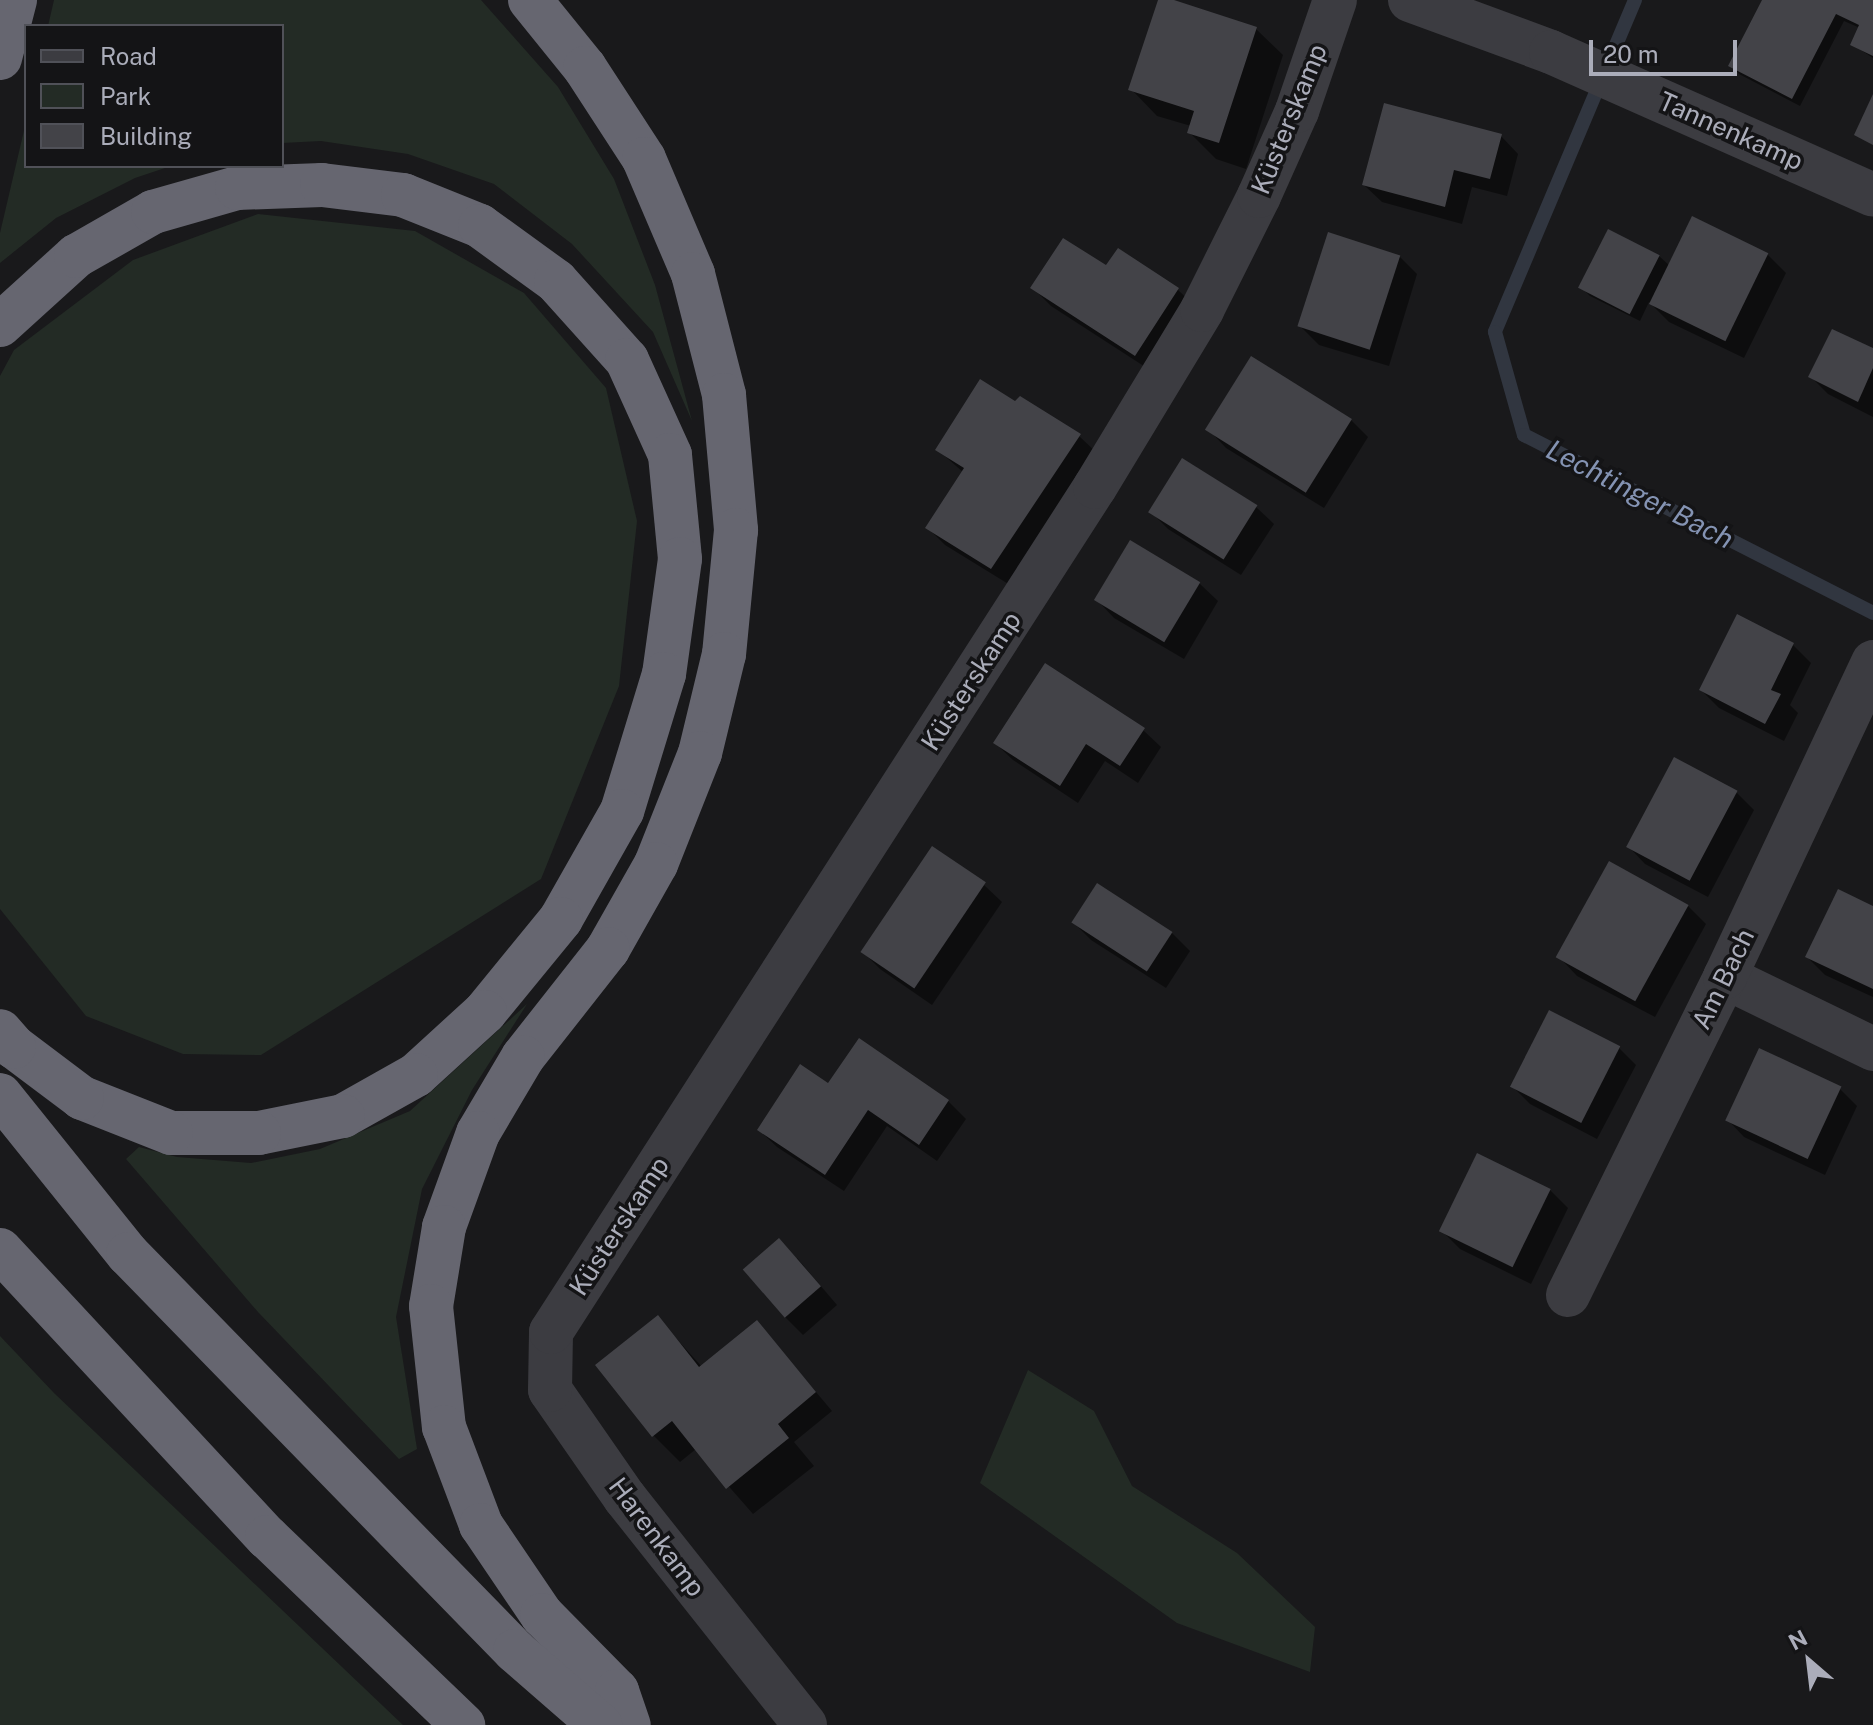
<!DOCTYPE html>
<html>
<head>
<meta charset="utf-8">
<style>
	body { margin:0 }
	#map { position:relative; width:1873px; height:1725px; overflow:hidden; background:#19191b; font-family:"Public Sans",sans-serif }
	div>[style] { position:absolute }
	.green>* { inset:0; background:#232b25 }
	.shadow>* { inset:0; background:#0007 }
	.stream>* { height:14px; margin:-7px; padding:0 7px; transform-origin:7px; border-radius:7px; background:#313640 }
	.building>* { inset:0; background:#434348; transform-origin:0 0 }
	.street>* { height:44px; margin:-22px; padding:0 22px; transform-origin:22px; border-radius:22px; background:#3c3c41 }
	.highway>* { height:44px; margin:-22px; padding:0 22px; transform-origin:22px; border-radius:22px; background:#666670 }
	span { translate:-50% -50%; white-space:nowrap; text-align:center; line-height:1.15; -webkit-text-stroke:7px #141416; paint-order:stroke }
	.street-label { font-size:26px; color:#abadba }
	.water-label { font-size:28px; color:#8493b3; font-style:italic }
	.legend { position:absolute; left:24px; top:24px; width:260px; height:144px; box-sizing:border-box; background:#141416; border:2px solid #505158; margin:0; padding:10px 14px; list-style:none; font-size:24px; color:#abadba }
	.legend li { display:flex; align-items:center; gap:16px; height:40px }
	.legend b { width:40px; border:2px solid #505158 }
	.north { position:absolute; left:1769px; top:1621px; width:80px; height:80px; -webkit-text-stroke:6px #141416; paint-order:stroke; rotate:332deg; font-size:22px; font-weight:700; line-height:32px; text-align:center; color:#abadba }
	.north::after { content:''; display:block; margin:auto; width:28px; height:36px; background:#abadba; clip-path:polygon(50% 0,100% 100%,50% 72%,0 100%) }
	.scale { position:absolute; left:1589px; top:40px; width:148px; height:36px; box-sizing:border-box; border:4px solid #abadba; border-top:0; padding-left:10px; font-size:24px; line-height:28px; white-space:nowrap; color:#abadba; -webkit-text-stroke:6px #141416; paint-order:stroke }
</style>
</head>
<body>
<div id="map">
	<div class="green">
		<div style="clip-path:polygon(54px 0,481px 0,558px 87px,614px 179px,655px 285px,692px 421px,653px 332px,572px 244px,494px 184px,408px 154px,321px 141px,282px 143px,282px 26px,48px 26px)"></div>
		<div style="clip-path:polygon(26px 122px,26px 166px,171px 166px,135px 178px,56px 218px,0 263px,0 233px)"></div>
		<div style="clip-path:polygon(258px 214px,415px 231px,524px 293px,606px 388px,637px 521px,619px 686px,541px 879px,261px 1055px,183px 1054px,86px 1016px,0 909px,0 376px,14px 350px,133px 260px)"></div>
		<div style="clip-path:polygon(527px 1004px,472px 1090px,422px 1189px,396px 1317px,417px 1449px,399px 1459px,258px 1312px,126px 1159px,139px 1147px,177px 1157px,251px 1163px,320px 1149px,410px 1111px)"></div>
		<div style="clip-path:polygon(0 1336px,54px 1393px,403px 1725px,0 1725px)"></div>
		<div style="clip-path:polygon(1028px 1370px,1094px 1411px,1132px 1486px,1237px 1553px,1315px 1627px,1310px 1672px,1177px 1623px,980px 1483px)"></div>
	</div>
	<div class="shadow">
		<div style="clip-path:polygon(1160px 0,1256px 29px,1283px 55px,1246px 169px,1216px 159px,1189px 132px,1191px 126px,1157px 116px,1131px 89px)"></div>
		<div style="clip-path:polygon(1764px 0,1873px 0,1873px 58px,1852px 44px,1860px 28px,1844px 21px,1800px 106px,1739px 74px,1731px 65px)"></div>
		<div style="clip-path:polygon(1501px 136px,1518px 154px,1507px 196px,1472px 187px,1462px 224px,1382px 202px,1364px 185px)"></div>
		<div style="clip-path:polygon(1693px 218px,1768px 255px,1786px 273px,1744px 358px,1669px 322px,1649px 302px,1640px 321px,1590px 296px,1581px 287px,1659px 256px,1670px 266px)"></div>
		<div style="clip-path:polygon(1399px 256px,1417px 274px,1389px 366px,1319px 345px,1301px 327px)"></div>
		<div style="clip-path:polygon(1107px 268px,1178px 290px,1196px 307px,1153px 372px,1051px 306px,1033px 288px)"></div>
		<div style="clip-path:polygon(1873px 351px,1873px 417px,1828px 394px,1810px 376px)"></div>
		<div style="clip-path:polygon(1016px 404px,1079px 436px,1097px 453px,1010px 585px,945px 545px,928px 528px,964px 473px,938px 450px)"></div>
		<div style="clip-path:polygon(1350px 419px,1368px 437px,1324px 508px,1226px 448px,1209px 430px)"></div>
		<div style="clip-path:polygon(1256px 507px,1274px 524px,1241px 575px,1168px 529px,1150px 511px)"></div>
		<div style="clip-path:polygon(1130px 542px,1200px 584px,1218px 601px,1184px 659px,1114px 618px,1097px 600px)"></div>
		<div style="clip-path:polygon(1738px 617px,1793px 645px,1811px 663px,1790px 705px,1798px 713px,1784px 741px,1719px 708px,1701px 690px)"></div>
		<div style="clip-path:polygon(1143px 730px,1161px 747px,1138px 783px,1105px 761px,1078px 803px,1013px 760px,995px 743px)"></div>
		<div style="clip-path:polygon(1737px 793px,1754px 810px,1708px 897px,1645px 864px,1628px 846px)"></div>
		<div style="clip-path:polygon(984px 885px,1002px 902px,932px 1005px,880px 969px,862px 951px)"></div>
		<div style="clip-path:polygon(1688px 906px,1706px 924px,1655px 1017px,1577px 976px,1560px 958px)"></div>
		<div style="clip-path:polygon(1873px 908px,1873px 997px,1825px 975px,1807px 957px)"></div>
		<div style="clip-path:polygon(1073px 922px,1172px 933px,1190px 951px,1166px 988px,1091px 940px)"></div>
		<div style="clip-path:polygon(859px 1040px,948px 1101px,966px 1119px,937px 1161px,887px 1126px,844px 1191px,777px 1147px,759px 1130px,829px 1085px)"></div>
		<div style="clip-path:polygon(1618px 1047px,1636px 1065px,1597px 1139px,1530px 1104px,1512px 1086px)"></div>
		<div style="clip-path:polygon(1839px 1088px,1857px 1106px,1825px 1175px,1744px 1137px,1727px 1119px)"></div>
		<div style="clip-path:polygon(1550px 1190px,1568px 1208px,1531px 1284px,1460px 1249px,1442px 1231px)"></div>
		<div style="clip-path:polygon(797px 1258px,837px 1305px,803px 1335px,785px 1317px)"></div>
		<div style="clip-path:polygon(658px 1318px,702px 1367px,757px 1322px,832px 1411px,794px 1442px,814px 1466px,753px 1514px,696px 1449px,680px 1462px,654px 1436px)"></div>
	</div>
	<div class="stream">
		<div style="left:1635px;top:0;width:360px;rotate:112.9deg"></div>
		<div style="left:1495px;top:332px;width:107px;rotate:74.3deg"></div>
		<div style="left:1524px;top:435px;width:392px;rotate:27deg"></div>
	</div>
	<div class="building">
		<div style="clip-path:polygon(1158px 0,1174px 0,1257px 27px,1219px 143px,1187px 133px,1194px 111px,1128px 90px)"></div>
		<div style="clip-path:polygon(1762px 0,1873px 0,1873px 56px,1850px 45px,1859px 25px,1836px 14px,1792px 99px,1728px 66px)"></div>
		<div style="clip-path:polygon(1873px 94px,1873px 145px,1854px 135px)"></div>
		<div style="clip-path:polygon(1384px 103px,1502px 134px,1490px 179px,1454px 170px,1445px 207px,1362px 185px)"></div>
		<div style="left:1692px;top:216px;width:85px;height:98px;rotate:26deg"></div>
		<div style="left:1608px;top:229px;width:58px;height:66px;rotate:27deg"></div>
		<div style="left:1328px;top:232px;width:76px;height:99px;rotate:18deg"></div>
		<div style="clip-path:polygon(1063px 238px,1106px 265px,1118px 248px,1179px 288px,1135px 356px,1030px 288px)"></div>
		<div style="clip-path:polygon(1832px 329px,1873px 348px,1873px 368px,1858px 402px,1808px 377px)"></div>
		<div style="left:1251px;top:356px;width:119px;height:87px;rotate:32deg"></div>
		<div style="clip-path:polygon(980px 379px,1015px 401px,1020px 396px,1081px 434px,991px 569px,925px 528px,964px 468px,935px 450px)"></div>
		<div style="left:1182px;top:458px;width:89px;height:64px;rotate:32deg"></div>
		<div style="left:1130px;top:540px;width:82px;height:70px;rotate:31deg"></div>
		<div style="clip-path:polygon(1737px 614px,1794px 643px,1771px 690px,1781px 694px,1765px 724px,1699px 690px)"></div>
		<div style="clip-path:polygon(1045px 663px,1145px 728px,1120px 766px,1086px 744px,1060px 786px,993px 743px)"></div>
		<div style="left:1674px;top:757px;width:72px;height:102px;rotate:28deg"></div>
		<div style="left:932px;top:846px;width:65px;height:128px;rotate:34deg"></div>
		<div style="left:1609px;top:861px;width:91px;height:110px;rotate:29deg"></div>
		<div style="left:1097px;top:883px;width:90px;height:47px;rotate:33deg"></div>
		<div style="clip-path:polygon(1838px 889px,1873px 906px,1873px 989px,1805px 957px)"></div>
		<div style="left:1549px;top:1010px;width:80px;height:86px;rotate:27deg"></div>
		<div style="clip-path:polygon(859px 1038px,949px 1100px,919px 1145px,868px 1110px,825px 1175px,757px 1130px,800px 1064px,828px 1083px)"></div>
		<div style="left:1759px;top:1048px;width:91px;height:80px;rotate:25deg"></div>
		<div style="left:1477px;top:1153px;width:82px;height:87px;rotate:26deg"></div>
		<div style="left:779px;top:1238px;width:64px;height:48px;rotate:49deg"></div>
		<div style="clip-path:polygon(658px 1315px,699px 1367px,757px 1320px,816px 1392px,778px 1424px,789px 1438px,726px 1489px,672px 1421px,652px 1437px,595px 1365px)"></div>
	</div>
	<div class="street">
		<div style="left:1410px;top:0;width:150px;rotate:20.2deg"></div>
		<div style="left:1551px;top:52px;width:352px;rotate:23.9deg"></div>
		<div style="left:1725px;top:977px;width:165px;rotate:25.9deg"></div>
		<div style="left:1568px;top:1295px;width:355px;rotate:-63.7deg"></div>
		<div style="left:1725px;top:977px;width:348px;rotate:-64.8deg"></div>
		<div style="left:805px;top:1725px;width:290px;rotate:-128.4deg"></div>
		<div style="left:625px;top:1498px;width:131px;rotate:-124.8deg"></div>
		<div style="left:550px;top:1390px;width:58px;rotate:-89deg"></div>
		<div style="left:551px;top:1332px;width:1005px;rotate:-57.23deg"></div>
		<div style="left:1095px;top:487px;width:207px;rotate:-58.8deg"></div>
		<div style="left:1202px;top:310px;width:127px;rotate:-63.4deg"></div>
		<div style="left:1259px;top:196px;width:93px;rotate:-65.9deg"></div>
		<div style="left:1297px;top:111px;width:117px;rotate:-71.1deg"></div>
	</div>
	<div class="highway">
		<div style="left:530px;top:0;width:87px;rotate:51deg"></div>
		<div style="left:585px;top:68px;width:108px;rotate:57deg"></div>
		<div style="left:644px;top:159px;width:125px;rotate:66.9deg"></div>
		<div style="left:693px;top:274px;width:125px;rotate:75.6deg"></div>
		<div style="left:724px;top:395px;width:136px;rotate:84.9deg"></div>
		<div style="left:736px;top:530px;width:125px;rotate:95.5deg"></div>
		<div style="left:724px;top:654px;width:102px;rotate:103.6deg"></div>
		<div style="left:700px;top:753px;width:119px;rotate:111.6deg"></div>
		<div style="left:656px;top:864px;width:98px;rotate:119.5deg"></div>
		<div style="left:608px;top:949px;width:137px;rotate:128.2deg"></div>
		<div style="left:523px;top:1057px;width:88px;rotate:120.6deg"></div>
		<div style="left:478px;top:1133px;width:100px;rotate:109.9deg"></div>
		<div style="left:444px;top:1227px;width:80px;rotate:99.3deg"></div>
		<div style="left:431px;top:1306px;width:122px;rotate:83.9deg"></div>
		<div style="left:444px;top:1427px;width:105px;rotate:69.3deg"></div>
		<div style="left:481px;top:1525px;width:109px;rotate:55.9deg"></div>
		<div style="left:542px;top:1615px;width:107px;rotate:45.4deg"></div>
		<div style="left:617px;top:1691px;width:36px;rotate:71deg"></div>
		<div style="left:0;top:58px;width:60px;rotate:-75.5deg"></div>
		<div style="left:0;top:325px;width:103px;rotate:-42.2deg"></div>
		<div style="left:76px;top:256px;width:89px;rotate:-29.7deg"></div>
		<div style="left:153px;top:212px;width:87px;rotate:-15.9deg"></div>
		<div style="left:237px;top:188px;width:85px;rotate:-2deg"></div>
		<div style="left:322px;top:185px;width:82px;rotate:7deg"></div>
		<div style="left:403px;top:195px;width:83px;rotate:21.9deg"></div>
		<div style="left:480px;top:226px;width:94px;rotate:35.9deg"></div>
		<div style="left:556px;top:281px;width:106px;rotate:48.1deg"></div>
		<div style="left:627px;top:360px;width:104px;rotate:65.6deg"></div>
		<div style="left:670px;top:455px;width:104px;rotate:84.5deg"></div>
		<div style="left:680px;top:559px;width:116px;rotate:97.9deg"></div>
		<div style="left:664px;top:674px;width:143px;rotate:107deg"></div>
		<div style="left:622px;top:811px;width:124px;rotate:119.5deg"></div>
		<div style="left:561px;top:919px;width:120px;rotate:129.3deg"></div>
		<div style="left:485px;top:1012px;width:93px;rotate:137.6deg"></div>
		<div style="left:416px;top:1075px;width:84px;rotate:150.7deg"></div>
		<div style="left:343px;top:1116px;width:86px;rotate:168.6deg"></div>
		<div style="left:259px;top:1133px;width:88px;rotate:180deg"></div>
		<div style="left:171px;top:1133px;width:96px;rotate:-158.5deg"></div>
		<div style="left:82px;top:1098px;width:85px;rotate:-143.1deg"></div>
		<div style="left:14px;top:1047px;width:21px;rotate:-131deg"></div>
		<div style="left:0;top:1095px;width:204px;rotate:51.2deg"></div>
		<div style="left:128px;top:1254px;width:554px;rotate:45.73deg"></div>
		<div style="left:515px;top:1651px;width:113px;rotate:41deg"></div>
		<div style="left:0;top:1250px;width:392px;rotate:47.1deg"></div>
		<div style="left:267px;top:1537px;width:272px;rotate:43.8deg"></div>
	</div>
	<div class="street-label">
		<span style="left:1289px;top:119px;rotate:-68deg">Küsterskamp</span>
		<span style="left:1731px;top:131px;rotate:24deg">Tannenkamp</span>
		<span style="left:971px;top:681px;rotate:-57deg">Küsterskamp</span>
		<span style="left:1723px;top:979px;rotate:-64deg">Am Bach</span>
		<span style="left:619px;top:1226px;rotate:-57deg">Küsterskamp</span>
		<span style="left:657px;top:1537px;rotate:53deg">Harenkamp</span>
	</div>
	<div class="water-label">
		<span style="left:1640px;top:494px;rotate:27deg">Lechtinger Bach</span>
	</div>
	<ul class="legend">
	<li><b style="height:10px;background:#3c3c41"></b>Road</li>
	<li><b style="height:22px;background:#232b25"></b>Park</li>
	<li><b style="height:22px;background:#434348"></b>Building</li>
	</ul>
	<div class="north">N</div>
	<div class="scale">20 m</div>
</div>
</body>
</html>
